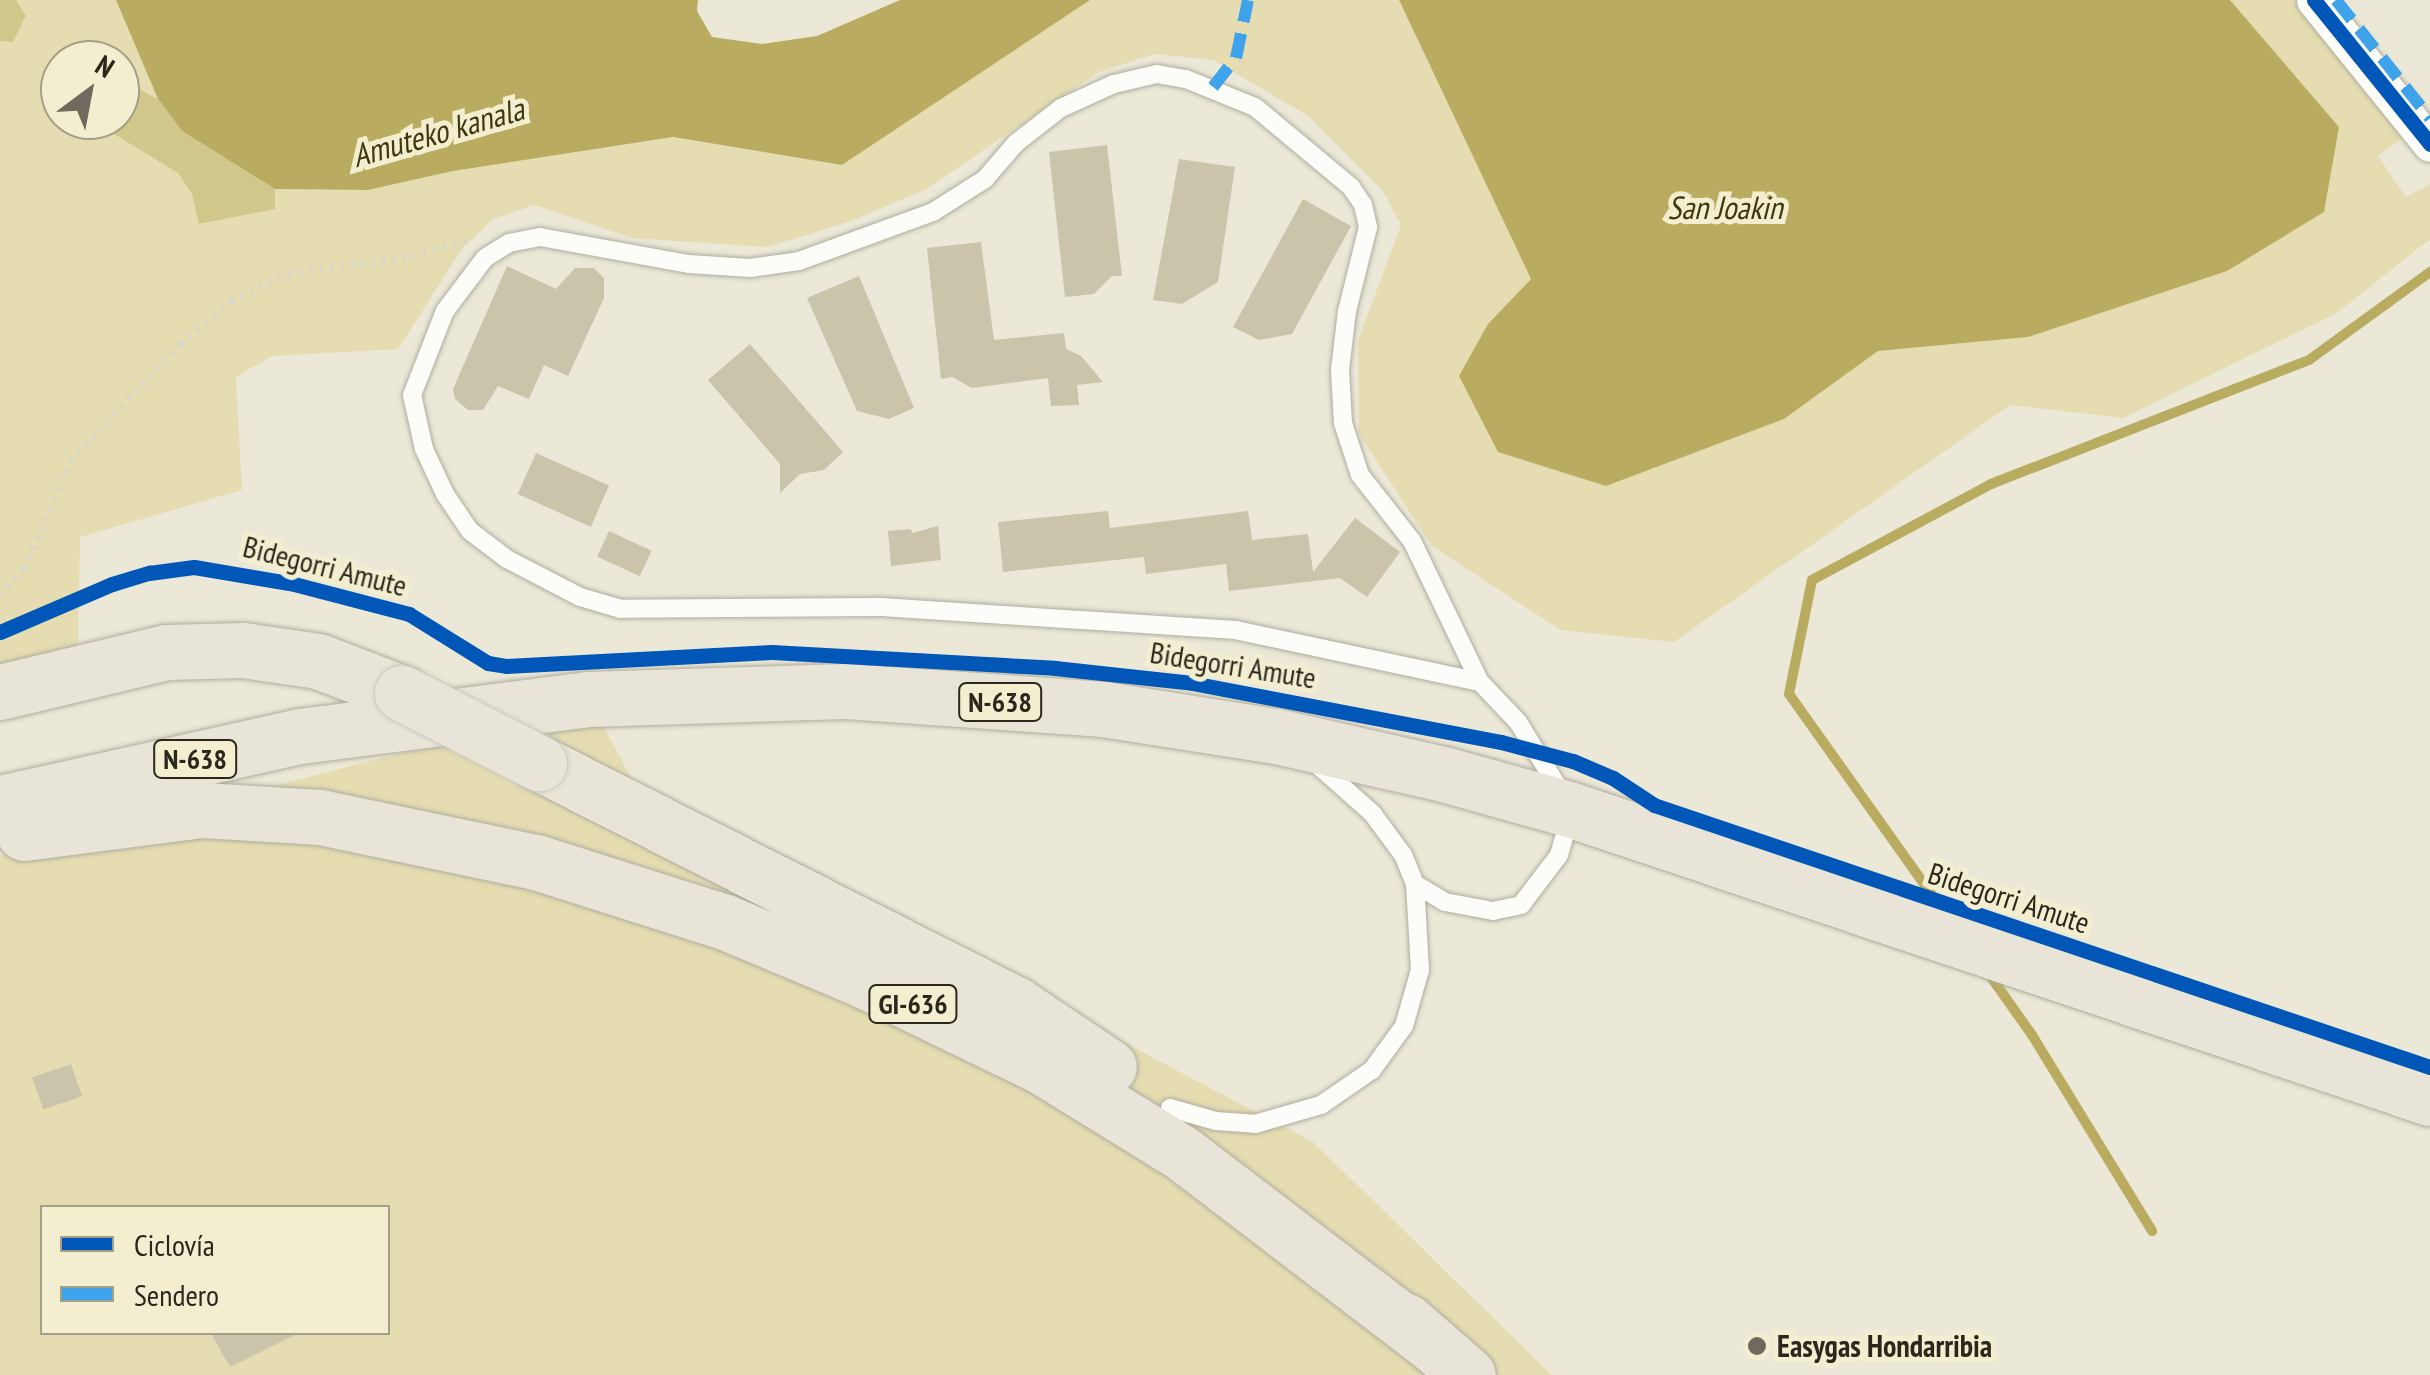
<!DOCTYPE html>
<html>
<head>
<meta charset="utf-8">
<style>
	body { margin:0 }
	#map { position:relative; width:2430px; height:1375px; overflow:hidden; background:#ebe8d7; font-family:"PT Sans Narrow",sans-serif }
	div>[style] { position:absolute }
	.green>* { inset:0; background:#e5ddb1 }
	.forest>* { inset:0; background:#d2c78b }
	.water>* { inset:0; background:#b9ac61 }
	.stream>* { height:10px; margin:-5px; padding:0 5px; transform-origin:5px; border-radius:5px; background:#b9ac61 }
	.building>* { inset:0; background:#c9c4aa; transform-origin:0 0 }
	.path>* { height:6px; margin-top:-3px; transform-origin:0; background:repeating-linear-gradient(90deg,#d6d4cf 0 2.5px,transparent 0 10.5px) }
	.roads { filter:drop-shadow(0 0 2px #afad9f) drop-shadow(0 0 2px #afad9f) }
	.lane>* { height:18px; margin:-9px; padding:0 9px; transform-origin:9px; border-radius:9px; background:#fcfcf9 }
	.street>* { height:35px; margin:-17.5px; padding:0 17.5px; transform-origin:17.5px; border-radius:17.5px; background:#fcfcf9 }
	.primary>* { height:55px; margin:-27.5px; padding:0 27.5px; transform-origin:27.5px; border-radius:27.5px; background:#e8e5d8 }
	.bridges { filter:drop-shadow(0 0 2px #c9c8bf) drop-shadow(0 0 2px #c9c8bf) }
	.primary-bridge>* { height:55px; margin:-27.5px; padding:0 27.5px; transform-origin:27.5px; border-radius:27.5px; background:#e8e5d8 }
	.quiet>* { height:12px; margin-top:-6px; transform-origin:0; background:repeating-linear-gradient(90deg,#3ea3ea 0 25px,transparent 0 37px) }
	.cycleway>* { height:15px; margin:-7.5px; padding:0 7.5px; transform-origin:7.5px; border-radius:7.5px; background:#0057b8 }
	.dots>* { width:28px; height:28px; translate:-50% -50%; box-sizing:border-box; border:5px solid #f3eecf; border-radius:50% }
	span { translate:-50% -50%; white-space:nowrap; text-align:center; line-height:1.15; -webkit-text-stroke:10px #f3eecf; paint-order:stroke }
	.shield-label span { padding:2px 8px; background:#f3eecf; border:2px solid; border-radius:8px; -webkit-text-stroke-width:0 }
	.shield-label { font-size:28px; color:#2a281d; font-weight:700 }
	.street-label { font-size:30px; color:#2a281d }
	.poi-label { font-size:30px; color:#2a281d; font-weight:700 }
	.left { translate:0 -50%; text-align:left }
	.water-label { font-size:32px; color:#3f380e; font-style:italic }
	.legend { position:absolute; left:40px; top:1205px; width:350px; height:130px; box-sizing:border-box; background:#f3eecf; border:2px solid #a39f88; margin:0; padding:12px 18px; list-style:none; font-size:30px; color:#2a281d }
	.legend li { display:flex; align-items:center; gap:20px; height:50px }
	.legend b { width:50px; border:2px solid #a39f88 }
	.north { position:absolute; left:40px; top:40px; width:100px; height:100px; box-sizing:border-box; background:#f3eecf; border:2px solid #a39f88; border-radius:50%; rotate:32deg; font-size:28px; font-weight:700; line-height:40px; text-align:center; color:#2a281d }
	.north::after { content:''; display:block; margin:auto; width:35px; height:45px; background:#6e6b5e; clip-path:polygon(50% 0,100% 100%,50% 72%,0 100%) }
</style>
</head>
<body>
<div id="map">
	<div class="green">
		<div style="clip-path:polygon(16px 0,116px 0,158px 99px,137px 88px,120px 93px,120px 60px,60px 60px,60px 120px,113px 120px,114px 134px,178px 172px,192px 194px,200px 224px,274px 209px,275px 189px,368px 190px,453px 171px,673px 137px,842px 165px,1090px 0,1399px 0,1531px 279px,1488px 324px,1606px 486px,1784px 419px,1878px 351px,2028px 337px,2339px 127px,2230px 0,2300px 0,2404px 137px,2378px 156px,2406px 197px,2430px 184px,2430px 239px,2337px 313px,2123px 418px,2010px 405px,1674px 642px,1561px 630px,1432px 546px,1359px 434px,1358px 341px,1401px 225px,1383px 191px,1308px 116px,1213px 60px,1154px 54px,1099px 72px,926px 189px,854px 220px,768px 247px,631px 238px,534px 205px,493px 219px,462px 249px,398px 349px,272px 356px,236px 377px,242px 490px,80px 537px,78px 648px,0 672px,0 41px,13px 42px,26px 17px)"></div>
		<div style="clip-path:polygon(evenodd,592px 705px,635px 785px,1313px 1142px,1552px 1375px,0 1375px,0 855px,592px 705px,42px 1208px,388px 1208px,388px 1332px,42px 1332px,42px 1208px)"></div>
	</div>
	<div class="forest">
		<div style="clip-path:polygon(0 0,16px 0,26px 16px,13px 42px,0 41px)"></div>
		<div style="clip-path:polygon(137px 88px,158px 99px,182px 131px,275px 189px,275px 209px,199px 224px,192px 194px,178px 173px,114px 134px,113px 120px,120px 120px,120px 93px)"></div>
	</div>
	<div class="water">
		<div style="clip-path:polygon(116px 0,698px 0,697px 11px,712px 37px,762px 44px,817px 36px,900px 0,1090px 0,842px 165px,673px 137px,453px 171px,368px 190px,275px 189px,182px 131px,158px 99px)"></div>
		<div style="clip-path:polygon(1399px 0,2230px 0,2339px 127px,2324px 212px,2227px 271px,2028px 337px,1878px 351px,1784px 419px,1606px 486px,1498px 452px,1459px 376px,1488px 324px,1531px 279px)"></div>
	</div>
	<div class="stream">
		<div style="left:1944px;top:912px;width:267px;rotate:-125.4deg"></div>
		<div style="left:1789px;top:694px;width:116px;rotate:-78.6deg"></div>
		<div style="left:1812px;top:580px;width:203px;rotate:-28.2deg"></div>
		<div style="left:1991px;top:484px;width:341px;rotate:-21.3deg"></div>
		<div style="left:2309px;top:360px;width:150px;rotate:-36deg"></div>
		<div style="left:1986px;top:970px;width:80px;rotate:54.7deg"></div>
		<div style="left:2032px;top:1035px;width:230px;rotate:58.5deg"></div>
	</div>
	<div class="building">
		<div style="clip-path:polygon(1107px 145px,1122px 276px,1112px 276px,1094px 294px,1065px 297px,1049px 152px)"></div>
		<div style="clip-path:polygon(1179px 159px,1235px 167px,1218px 282px,1182px 304px,1153px 300px)"></div>
		<div style="clip-path:polygon(1303px 199px,1351px 226px,1292px 334px,1259px 340px,1233px 327px)"></div>
		<div style="clip-path:polygon(981px 242px,994px 340px,1064px 333px,1066px 349px,1081px 356px,1103px 382px,1077px 385px,1079px 405px,1051px 406px,1048px 378px,972px 388px,952px 377px,941px 379px,927px 248px)"></div>
		<div style="clip-path:polygon(507px 266px,556px 289px,575px 268px,594px 268px,604px 278px,604px 298px,568px 376px,544px 365px,529px 399px,498px 386px,483px 410px,468px 410px,455px 399px,453px 389px)"></div>
		<div style="clip-path:polygon(859px 276px,914px 408px,889px 419px,857px 411px,807px 298px)"></div>
		<div style="clip-path:polygon(750px 344px,843px 452px,824px 470px,800px 474px,780px 493px,780px 464px,708px 380px)"></div>
		<div style="left:536px;top:453px;width:80px;height:45px;rotate:24deg"></div>
		<div style="clip-path:polygon(1108px 511px,1110px 528px,1248px 511px,1252px 540px,1308px 534px,1313px 572px,1355px 518px,1400px 552px,1367px 597px,1340px 578px,1229px 591px,1226px 564px,1146px 574px,1144px 557px,1003px 572px,998px 522px)"></div>
		<div style="clip-path:polygon(938px 526px,941px 560px,891px 566px,888px 531px,910px 529px,913px 533px)"></div>
		<div style="left:609px;top:531px;width:47px;height:28px;rotate:25deg"></div>
		<div style="left:71px;top:1064px;width:34px;height:41px;rotate:71deg"></div>
		<div style="clip-path:polygon(210px 1332px,301px 1332px,230px 1367px)"></div>
	</div>
	<div class="path">
		<div style="left:0;top:594px;width:36px;rotate:-46deg"></div>
		<div style="left:25px;top:568px;width:116px;rotate:-66.7deg"></div>
		<div style="left:71px;top:461px;width:161px;rotate:-46.8deg"></div>
		<div style="left:181px;top:344px;width:66px;rotate:-40.7deg"></div>
		<div style="left:231px;top:301px;width:64px;rotate:-25deg"></div>
		<div style="left:289px;top:274px;width:125px;rotate:-8.3deg"></div>
		<div style="left:413px;top:256px;width:55px;rotate:-15.8deg"></div>
	</div>
	<div class="roads">
		<div class="lane">
			<div style="left:1415px;top:884px;width:35px;rotate:31deg"></div>
			<div style="left:1445px;top:902px;width:49px;rotate:10.6deg"></div>
			<div style="left:1493px;top:911px;width:29px;rotate:-12deg"></div>
			<div style="left:1521px;top:905px;width:63px;rotate:-52.8deg"></div>
			<div style="left:1559px;top:855px;width:47px;rotate:-73.9deg"></div>
			<div style="left:1572px;top:810px;width:103px;rotate:-121.5deg"></div>
			<div style="left:1518px;top:722px;width:55px;rotate:-133.5deg"></div>
			<div style="left:1480px;top:682px;width:249px;rotate:-168deg"></div>
			<div style="left:1236px;top:630px;width:359px;rotate:-176.3deg"></div>
			<div style="left:878px;top:607px;width:257px;rotate:179.6deg"></div>
			<div style="left:621px;top:609px;width:43px;rotate:-163.7deg"></div>
			<div style="left:580px;top:597px;width:82px;rotate:-152.5deg"></div>
			<div style="left:507px;top:559px;width:46px;rotate:-142.9deg"></div>
			<div style="left:470px;top:531px;width:45px;rotate:-124deg"></div>
			<div style="left:445px;top:494px;width:50px;rotate:-115deg"></div>
			<div style="left:424px;top:449px;width:55px;rotate:-102.5deg"></div>
			<div style="left:412px;top:395px;width:90px;rotate:-68.6deg"></div>
			<div style="left:445px;top:311px;width:66px;rotate:-53deg"></div>
			<div style="left:485px;top:258px;width:28px;rotate:-32deg"></div>
			<div style="left:509px;top:243px;width:32px;rotate:-11deg"></div>
			<div style="left:540px;top:237px;width:151px;rotate:10.3deg"></div>
			<div style="left:689px;top:264px;width:61px;rotate:3.8deg"></div>
			<div style="left:750px;top:268px;width:49px;rotate:-8.1deg"></div>
			<div style="left:799px;top:261px;width:143px;rotate:-20.1deg"></div>
			<div style="left:933px;top:212px;width:62px;rotate:-32.4deg"></div>
			<div style="left:985px;top:179px;width:48px;rotate:-49.3deg"></div>
			<div style="left:1016px;top:143px;width:57px;rotate:-37.9deg"></div>
			<div style="left:1061px;top:108px;width:58px;rotate:-24.4deg"></div>
			<div style="left:1114px;top:84px;width:44px;rotate:-13.1deg"></div>
			<div style="left:1157px;top:74px;width:29px;rotate:10deg"></div>
			<div style="left:1186px;top:79px;width:74px;rotate:22.1deg"></div>
			<div style="left:1255px;top:107px;width:125px;rotate:39.8deg"></div>
			<div style="left:1351px;top:187px;width:22px;rotate:56deg"></div>
			<div style="left:1363px;top:205px;width:23px;rotate:77deg"></div>
			<div style="left:1368px;top:227px;width:87px;rotate:104deg"></div>
			<div style="left:1347px;top:311px;width:59px;rotate:96.8deg"></div>
			<div style="left:1340px;top:370px;width:53px;rotate:86.8deg"></div>
			<div style="left:1343px;top:423px;width:55px;rotate:71.9deg"></div>
			<div style="left:1360px;top:475px;width:84px;rotate:51.8deg"></div>
			<div style="left:1412px;top:541px;width:157px;rotate:64.3deg"></div>
			<div style="left:1170px;top:1108px;width:48px;rotate:15.8deg"></div>
			<div style="left:1216px;top:1121px;width:39px;rotate:4deg"></div>
			<div style="left:1255px;top:1124px;width:69px;rotate:-16.1deg"></div>
			<div style="left:1321px;top:1105px;width:62px;rotate:-34.5deg"></div>
			<div style="left:1372px;top:1070px;width:54px;rotate:-54deg"></div>
			<div style="left:1404px;top:1026px;width:58px;rotate:-74.1deg"></div>
			<div style="left:1420px;top:970px;width:86px;rotate:-93.3deg"></div>
			<div style="left:1415px;top:884px;width:31px;rotate:-112deg"></div>
			<div style="left:1403px;top:855px;width:52px;rotate:-126.4deg"></div>
			<div style="left:1372px;top:813px;width:72px;rotate:-138.4deg"></div>
		</div>
		<div class="street">
			<div style="left:2314px;top:0;width:185px;rotate:51.1deg"></div>
		</div>
		<div class="primary">
			<div style="left:0;top:692px;width:171px;rotate:-13.5deg"></div>
			<div style="left:166px;top:652px;width:77px;rotate:-1.5deg"></div>
			<div style="left:243px;top:650px;width:76px;rotate:8.3deg"></div>
			<div style="left:318px;top:661px;width:90px;rotate:20.9deg"></div>
			<div style="left:539px;top:763px;width:534px;rotate:26.85deg"></div>
			<div style="left:1015px;top:1004px;width:113px;rotate:33.8deg"></div>
			<div style="left:0;top:803px;width:307px;rotate:-12.6deg"></div>
			<div style="left:300px;top:736px;width:290px;rotate:-7.3deg"></div>
			<div style="left:588px;top:699px;width:258px;rotate:-1.8deg"></div>
			<div style="left:846px;top:691px;width:258px;rotate:4deg"></div>
			<div style="left:1103px;top:709px;width:175px;rotate:8.9deg"></div>
			<div style="left:1276px;top:736px;width:175px;rotate:12.8deg"></div>
			<div style="left:1447px;top:775px;width:130px;rotate:15.6deg"></div>
			<div style="left:1572px;top:810px;width:905px;rotate:18.56deg"></div>
			<div style="left:24px;top:833px;width:179px;rotate:-7.4deg"></div>
			<div style="left:202px;top:810px;width:118px;rotate:3.4deg"></div>
			<div style="left:320px;top:817px;width:221px;rotate:11.8deg"></div>
			<div style="left:536px;top:862px;width:198px;rotate:17.6deg"></div>
			<div style="left:725px;top:922px;width:145px;rotate:22.7deg"></div>
			<div style="left:859px;top:978px;width:202px;rotate:25.8deg"></div>
			<div style="left:1041px;top:1066px;width:166px;rotate:31.7deg"></div>
			<div style="left:1182px;top:1153px;width:316px;rotate:37.4deg"></div>
			<div style="left:1406px;top:1321px;width:82px;rotate:41.1deg"></div>
		</div>
	</div>
	<div class="bridges">
		<div class="primary-bridge">
			<div style="left:402px;top:693px;width:154px;rotate:27.1deg"></div>
		</div>
	</div>
	<div class="quiet">
		<div style="left:2336px;top:0;width:151px;rotate:51.5deg"></div>
		<div style="left:1213px;top:87px;width:37px;rotate:-52deg"></div>
		<div style="left:1236px;top:58px;width:59px;rotate:-78.3deg"></div>
	</div>
	<div class="cycleway">
		<div style="left:2314px;top:0;width:185px;rotate:51.1deg"></div>
		<div style="left:0;top:632px;width:122px;rotate:-23.2deg"></div>
		<div style="left:112px;top:584px;width:39px;rotate:-17deg"></div>
		<div style="left:149px;top:573px;width:45px;rotate:-7.6deg"></div>
		<div style="left:194px;top:567px;width:101px;rotate:9.6deg"></div>
		<div style="left:294px;top:584px;width:119px;rotate:14.6deg"></div>
		<div style="left:409px;top:614px;width:93px;rotate:31.8deg"></div>
		<div style="left:488px;top:663px;width:18px;rotate:9deg"></div>
		<div style="left:506px;top:666px;width:266px;rotate:-3deg"></div>
		<div style="left:772px;top:652px;width:283px;rotate:3.2deg"></div>
		<div style="left:1055px;top:668px;width:138px;rotate:6.2deg"></div>
		<div style="left:1192px;top:683px;width:315px;rotate:10.8deg"></div>
		<div style="left:1501px;top:742px;width:74px;rotate:14.8deg"></div>
		<div style="left:1573px;top:761px;width:43px;rotate:23deg"></div>
		<div style="left:1613px;top:778px;width:49px;rotate:33.4deg"></div>
		<div style="left:1654px;top:805px;width:819px;rotate:18.66deg"></div>
	</div>
	<div class="dots">
		<div style="left:1757px;top:1346px;background:#6e6b5e"></div>
	</div>
	<div class="shield-label">
		<span style="left:1000px;top:702px">N-638</span>
		<span style="left:195px;top:759px">N-638</span>
		<span style="left:913px;top:1004px">GI-636</span>
	</div>
	<div class="street-label">
		<span style="left:325px;top:566px;rotate:14deg">Bidegorri Amute</span>
		<span style="left:1233px;top:665px;rotate:9deg">Bidegorri Amute</span>
		<span style="left:2009px;top:898px;rotate:18deg">Bidegorri Amute</span>
	</div>
	<div class="poi-label">
		<span class="left" style="left:1777px;top:1346px">Easygas Hondarribia</span>
	</div>
	<div class="water-label">
		<span style="left:438px;top:132px;rotate:-16deg">Amuteko kanala</span>
		<span style="left:1725px;top:207px">San Joakin</span>
	</div>
	<ul class="legend">
	<li><b style="height:12px;background:#0057b8"></b>Ciclovía</li>
	<li><b style="height:12px;background:#3ea3ea"></b>Sendero</li>
	</ul>
	<div class="north">N</div>
</div>
</body>
</html>
